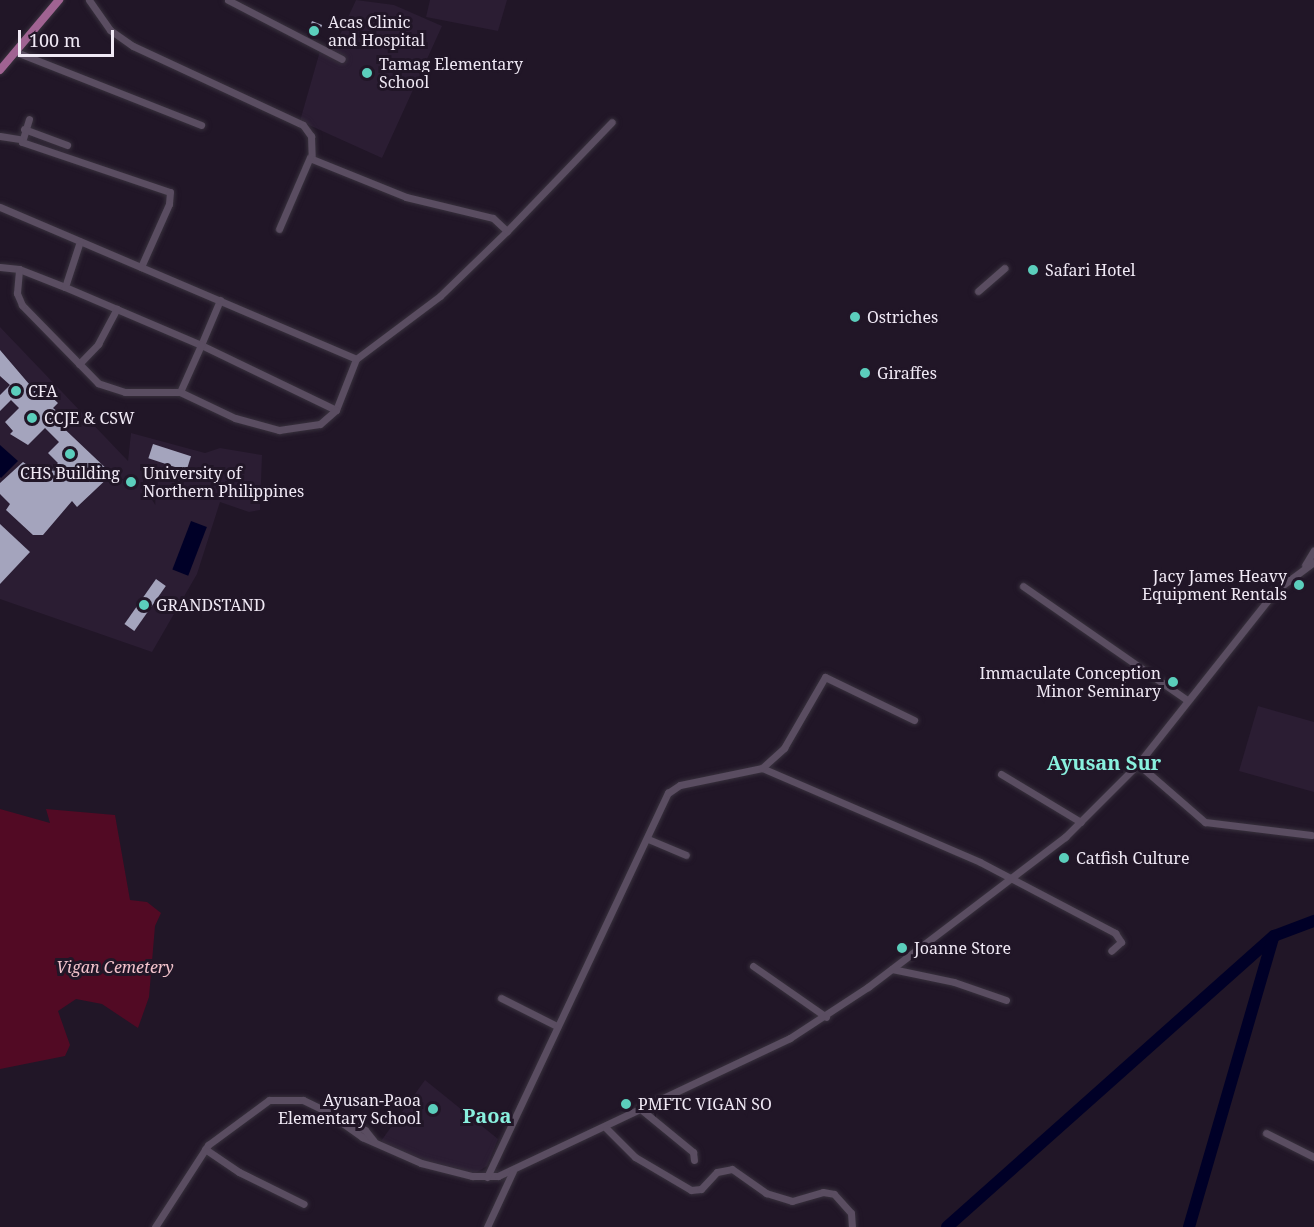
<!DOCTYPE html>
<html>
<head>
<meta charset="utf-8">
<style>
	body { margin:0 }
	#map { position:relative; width:1314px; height:1227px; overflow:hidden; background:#211627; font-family:"Noto Serif",serif }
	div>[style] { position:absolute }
	.built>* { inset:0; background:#2b1d33 }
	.green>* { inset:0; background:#520a24 }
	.water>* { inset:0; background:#000027; transform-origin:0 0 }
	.river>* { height:12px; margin:-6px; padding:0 6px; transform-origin:6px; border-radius:6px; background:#000027 }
	.building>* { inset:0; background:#a4a4bd; transform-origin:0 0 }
	.roads { filter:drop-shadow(0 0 2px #38313d) drop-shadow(0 0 2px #38313d) }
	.minor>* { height:7px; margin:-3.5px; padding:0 3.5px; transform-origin:3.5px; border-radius:3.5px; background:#5a4d61 }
	.major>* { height:8px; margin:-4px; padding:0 4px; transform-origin:4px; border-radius:4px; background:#a06392 }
	.dots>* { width:16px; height:16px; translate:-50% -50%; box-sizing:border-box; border:3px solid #211627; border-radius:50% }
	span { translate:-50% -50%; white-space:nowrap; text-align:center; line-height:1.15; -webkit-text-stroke:6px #211627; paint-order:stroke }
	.poi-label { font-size:16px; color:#f0e9f5 }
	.left { translate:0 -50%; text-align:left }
	.right { translate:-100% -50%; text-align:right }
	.park-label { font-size:16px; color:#f2c2cb; font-style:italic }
	.quarter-label { font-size:20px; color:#89f0de; font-weight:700 }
	.scale { position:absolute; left:18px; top:30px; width:96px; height:27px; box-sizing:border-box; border:3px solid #f0e9f5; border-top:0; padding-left:8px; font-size:18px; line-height:21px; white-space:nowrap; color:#f0e9f5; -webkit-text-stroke:4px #211627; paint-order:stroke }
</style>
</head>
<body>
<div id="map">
	<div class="built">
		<div style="clip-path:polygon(356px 0,394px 5px,442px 26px,382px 158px,300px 121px,320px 51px,334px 48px)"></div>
		<div style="clip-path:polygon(430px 0,507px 0,498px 31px,426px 17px)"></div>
		<div style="clip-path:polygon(0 327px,128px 461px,131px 433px,205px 453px,220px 448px,262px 455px,260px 510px,249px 512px,220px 502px,197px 574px,152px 652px,0 599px)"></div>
		<div style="clip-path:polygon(1258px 706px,1314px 722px,1314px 792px,1239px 771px)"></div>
		<div style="clip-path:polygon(425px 1080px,498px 1139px,487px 1166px,474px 1174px,404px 1156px,381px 1141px)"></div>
	</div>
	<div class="green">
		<div style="clip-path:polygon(0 809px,50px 823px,46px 809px,115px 815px,130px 900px,147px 902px,161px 913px,155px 926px,149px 997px,138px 1028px,102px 1004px,76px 999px,58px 1011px,70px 1045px,65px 1056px,0 1069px)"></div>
	</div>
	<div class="water">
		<div style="clip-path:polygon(0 445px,18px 461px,1px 478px,0 477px)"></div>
		<div style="left:191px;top:521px;width:17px;height:52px;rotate:21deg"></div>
	</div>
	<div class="river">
		<div style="left:947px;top:1227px;width:438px;rotate:-41.7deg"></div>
		<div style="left:1274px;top:936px;width:43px;rotate:-20.6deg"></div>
		<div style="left:1189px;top:1227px;width:302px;rotate:-73.8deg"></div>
	</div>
	<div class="building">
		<div style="left:312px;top:21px;width:11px;height:14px;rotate:22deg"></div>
		<div style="clip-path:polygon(0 350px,35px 391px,42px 396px,46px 392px,58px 403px,53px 408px,59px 413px,54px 419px,112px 474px,77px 507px,72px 501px,43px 535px,33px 535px,6px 510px,10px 504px,0 494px,0 483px,23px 462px,44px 477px,58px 463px,48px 453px,59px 442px,45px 428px,28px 445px,10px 434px,13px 431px,5px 422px,19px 408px,11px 400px,0 411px,0 395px,10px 385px,0 376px)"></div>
		<div style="left:153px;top:444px;width:40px;height:15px;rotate:18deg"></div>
		<div style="clip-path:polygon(0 524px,30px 552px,0 584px)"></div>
		<div style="left:156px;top:579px;width:12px;height:55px;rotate:35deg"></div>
	</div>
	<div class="roads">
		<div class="minor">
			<div style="left:89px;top:0;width:37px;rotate:55deg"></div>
			<div style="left:110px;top:30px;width:28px;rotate:35deg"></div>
			<div style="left:133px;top:46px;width:187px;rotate:24.9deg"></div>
			<div style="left:303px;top:125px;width:14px;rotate:54deg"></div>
			<div style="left:311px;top:136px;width:23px;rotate:88deg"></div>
			<div style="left:312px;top:159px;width:101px;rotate:22deg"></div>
			<div style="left:406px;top:197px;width:89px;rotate:13.6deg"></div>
			<div style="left:493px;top:218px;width:19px;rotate:43deg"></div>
			<div style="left:507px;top:231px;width:93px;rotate:135.9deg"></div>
			<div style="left:440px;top:296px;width:105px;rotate:143.1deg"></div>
			<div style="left:356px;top:359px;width:55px;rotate:111.4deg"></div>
			<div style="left:336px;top:410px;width:150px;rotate:-154.3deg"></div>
			<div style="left:201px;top:345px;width:49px;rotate:-67.1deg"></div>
			<div style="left:228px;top:0;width:128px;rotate:27.4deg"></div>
			<div style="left:16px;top:52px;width:199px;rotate:21.5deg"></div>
			<div style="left:29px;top:119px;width:24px;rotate:107deg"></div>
			<div style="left:22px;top:142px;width:156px;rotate:18.7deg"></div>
			<div style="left:170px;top:192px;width:12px;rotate:95deg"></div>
			<div style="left:169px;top:204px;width:69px;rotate:114deg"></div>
			<div style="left:24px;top:129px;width:46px;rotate:20.4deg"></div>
			<div style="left:0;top:136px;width:20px;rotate:9deg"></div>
			<div style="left:0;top:207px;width:387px;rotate:23.1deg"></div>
			<div style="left:279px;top:229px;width:78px;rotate:-66.7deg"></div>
			<div style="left:507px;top:231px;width:151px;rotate:-46.1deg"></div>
			<div style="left:0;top:267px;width:19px;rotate:6deg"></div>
			<div style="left:19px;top:269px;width:49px;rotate:21.4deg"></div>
			<div style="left:65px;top:287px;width:148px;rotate:23.1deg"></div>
			<div style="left:201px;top:345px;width:51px;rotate:114.1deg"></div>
			<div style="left:180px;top:392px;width:55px;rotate:180deg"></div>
			<div style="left:125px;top:392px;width:28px;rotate:-162deg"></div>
			<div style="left:98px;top:383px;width:109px;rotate:-134.3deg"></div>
			<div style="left:22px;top:305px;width:13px;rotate:-113deg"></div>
			<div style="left:17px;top:293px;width:24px;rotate:-85deg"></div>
			<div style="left:65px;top:287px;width:48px;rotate:-71.9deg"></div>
			<div style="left:978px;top:291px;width:35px;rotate:-41deg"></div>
			<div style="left:79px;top:364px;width:28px;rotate:-46deg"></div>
			<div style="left:98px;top:344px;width:40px;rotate:-62deg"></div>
			<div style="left:180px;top:392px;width:61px;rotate:25.3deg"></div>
			<div style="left:235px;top:418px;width:46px;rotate:15.3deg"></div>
			<div style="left:279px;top:430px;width:41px;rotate:-8.3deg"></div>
			<div style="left:320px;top:424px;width:21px;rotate:-41deg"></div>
			<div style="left:1305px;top:565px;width:17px;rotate:-59deg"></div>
			<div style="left:1023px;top:586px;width:200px;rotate:34.8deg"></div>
			<div style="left:1138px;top:764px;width:89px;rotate:40.9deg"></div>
			<div style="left:1205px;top:822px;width:107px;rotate:7deg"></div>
			<div style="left:762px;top:768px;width:237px;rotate:23.3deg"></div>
			<div style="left:980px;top:862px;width:153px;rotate:27.7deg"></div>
			<div style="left:1115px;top:933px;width:11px;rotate:56deg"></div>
			<div style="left:1121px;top:942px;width:13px;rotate:138deg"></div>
			<div style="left:1001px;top:774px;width:93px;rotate:31deg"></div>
			<div style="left:648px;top:839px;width:41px;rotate:22.8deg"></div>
			<div style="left:753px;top:966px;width:89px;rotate:34.9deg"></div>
			<div style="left:892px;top:969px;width:63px;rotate:11.8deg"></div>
			<div style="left:954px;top:982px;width:55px;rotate:19.1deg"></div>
			<div style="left:501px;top:998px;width:63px;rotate:26.6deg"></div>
			<div style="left:643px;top:1111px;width:65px;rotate:39.4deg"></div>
			<div style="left:693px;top:1152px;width:8px;rotate:83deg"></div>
			<div style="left:328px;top:1113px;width:42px;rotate:35.2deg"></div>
			<div style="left:362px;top:1137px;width:64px;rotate:23.8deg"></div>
			<div style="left:421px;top:1163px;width:53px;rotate:14.3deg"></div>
			<div style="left:472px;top:1176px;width:26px"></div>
			<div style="left:498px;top:1176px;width:323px;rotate:-25.3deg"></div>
			<div style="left:790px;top:1038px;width:93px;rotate:-33.2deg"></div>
			<div style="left:868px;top:987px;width:248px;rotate:-37.3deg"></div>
			<div style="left:1065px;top:837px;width:103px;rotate:-45deg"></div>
			<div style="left:1138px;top:764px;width:222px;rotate:-51.6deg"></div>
			<div style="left:1276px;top:590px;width:47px;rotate:-36.4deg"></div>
			<div style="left:606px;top:1128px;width:41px;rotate:45deg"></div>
			<div style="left:635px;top:1157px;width:65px;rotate:30.5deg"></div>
			<div style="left:691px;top:1190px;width:10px;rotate:-6deg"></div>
			<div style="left:701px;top:1189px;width:23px;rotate:-47deg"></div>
			<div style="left:717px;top:1172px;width:15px;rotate:-11deg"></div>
			<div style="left:732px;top:1169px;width:42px;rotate:35.2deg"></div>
			<div style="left:766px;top:1193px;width:27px;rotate:17deg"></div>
			<div style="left:792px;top:1201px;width:32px;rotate:-16deg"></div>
			<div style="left:823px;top:1192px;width:11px;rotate:10deg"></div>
			<div style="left:834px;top:1194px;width:25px;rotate:48deg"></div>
			<div style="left:851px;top:1213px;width:14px;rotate:86deg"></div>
			<div style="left:1266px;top:1133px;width:54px;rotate:26.6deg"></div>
			<div style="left:205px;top:1149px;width:41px;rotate:34.1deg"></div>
			<div style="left:239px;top:1172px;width:72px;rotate:26.2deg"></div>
			<div style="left:487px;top:1177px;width:425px;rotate:-64.8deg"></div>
			<div style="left:668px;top:793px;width:14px;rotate:-34deg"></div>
			<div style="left:680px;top:785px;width:84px;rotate:-11.7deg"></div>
			<div style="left:762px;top:768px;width:30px;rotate:-42deg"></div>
			<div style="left:784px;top:748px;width:82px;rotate:-60deg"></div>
			<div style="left:825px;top:677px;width:99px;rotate:25.8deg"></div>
			<div style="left:155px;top:1227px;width:98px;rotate:-57.1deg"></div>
			<div style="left:208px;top:1145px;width:76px;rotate:-36.4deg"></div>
			<div style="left:269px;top:1100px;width:34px"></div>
			<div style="left:303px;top:1100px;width:69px;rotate:25.8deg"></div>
			<div style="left:365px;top:1130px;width:14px;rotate:51deg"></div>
			<div style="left:487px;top:1227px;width:62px;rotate:-65.1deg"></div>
		</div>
		<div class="major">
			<div style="left:0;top:70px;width:92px;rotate:-49.9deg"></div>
		</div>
	</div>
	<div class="dots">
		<div style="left:314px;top:31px;background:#5bcebc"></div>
		<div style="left:367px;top:73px;background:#5bcebc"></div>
		<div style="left:1033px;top:270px;background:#5bcebc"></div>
		<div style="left:855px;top:317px;background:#5bcebc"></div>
		<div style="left:865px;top:373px;background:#5bcebc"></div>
		<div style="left:16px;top:391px;background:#5bcebc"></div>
		<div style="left:32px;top:418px;background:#5bcebc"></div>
		<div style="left:70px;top:454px;background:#5bcebc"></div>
		<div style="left:131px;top:482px;background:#5bcebc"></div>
		<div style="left:1299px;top:585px;background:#5bcebc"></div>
		<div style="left:144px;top:605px;background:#5bcebc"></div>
		<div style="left:1173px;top:682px;background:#5bcebc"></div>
		<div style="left:1064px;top:858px;background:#5bcebc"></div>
		<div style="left:902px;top:948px;background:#5bcebc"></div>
		<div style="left:626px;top:1104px;background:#5bcebc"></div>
		<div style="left:433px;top:1109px;background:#5bcebc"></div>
	</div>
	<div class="poi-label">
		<span class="left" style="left:328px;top:31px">Acas Clinic<br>and Hospital</span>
		<span class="left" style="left:379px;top:73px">Tamag Elementary<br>School</span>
		<span class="left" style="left:1045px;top:270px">Safari Hotel</span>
		<span class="left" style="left:867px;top:317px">Ostriches</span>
		<span class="left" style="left:877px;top:373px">Giraffes</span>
		<span class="left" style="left:28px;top:391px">CFA</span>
		<span class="left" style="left:44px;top:418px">CCJE &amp; CSW</span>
		<span style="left:70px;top:473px">CHS Building</span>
		<span class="left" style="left:143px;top:482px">University of<br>Northern Philippines</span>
		<span class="right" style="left:1287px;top:585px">Jacy James Heavy<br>Equipment Rentals</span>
		<span class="left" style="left:156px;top:605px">GRANDSTAND</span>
		<span class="right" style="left:1161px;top:682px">Immaculate Conception<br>Minor Seminary</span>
		<span class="left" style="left:1076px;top:858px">Catfish Culture</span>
		<span class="left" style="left:914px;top:948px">Joanne Store</span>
		<span class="right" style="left:421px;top:1109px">Ayusan-Paoa<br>Elementary School</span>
		<span class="left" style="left:638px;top:1104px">PMFTC VIGAN SO</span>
	</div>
	<div class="park-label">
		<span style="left:115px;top:967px">Vigan Cemetery</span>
	</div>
	<div class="quarter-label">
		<span style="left:1104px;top:762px">Ayusan Sur</span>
		<span style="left:487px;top:1115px">Paoa</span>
	</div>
	<div class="scale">100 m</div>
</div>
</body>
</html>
